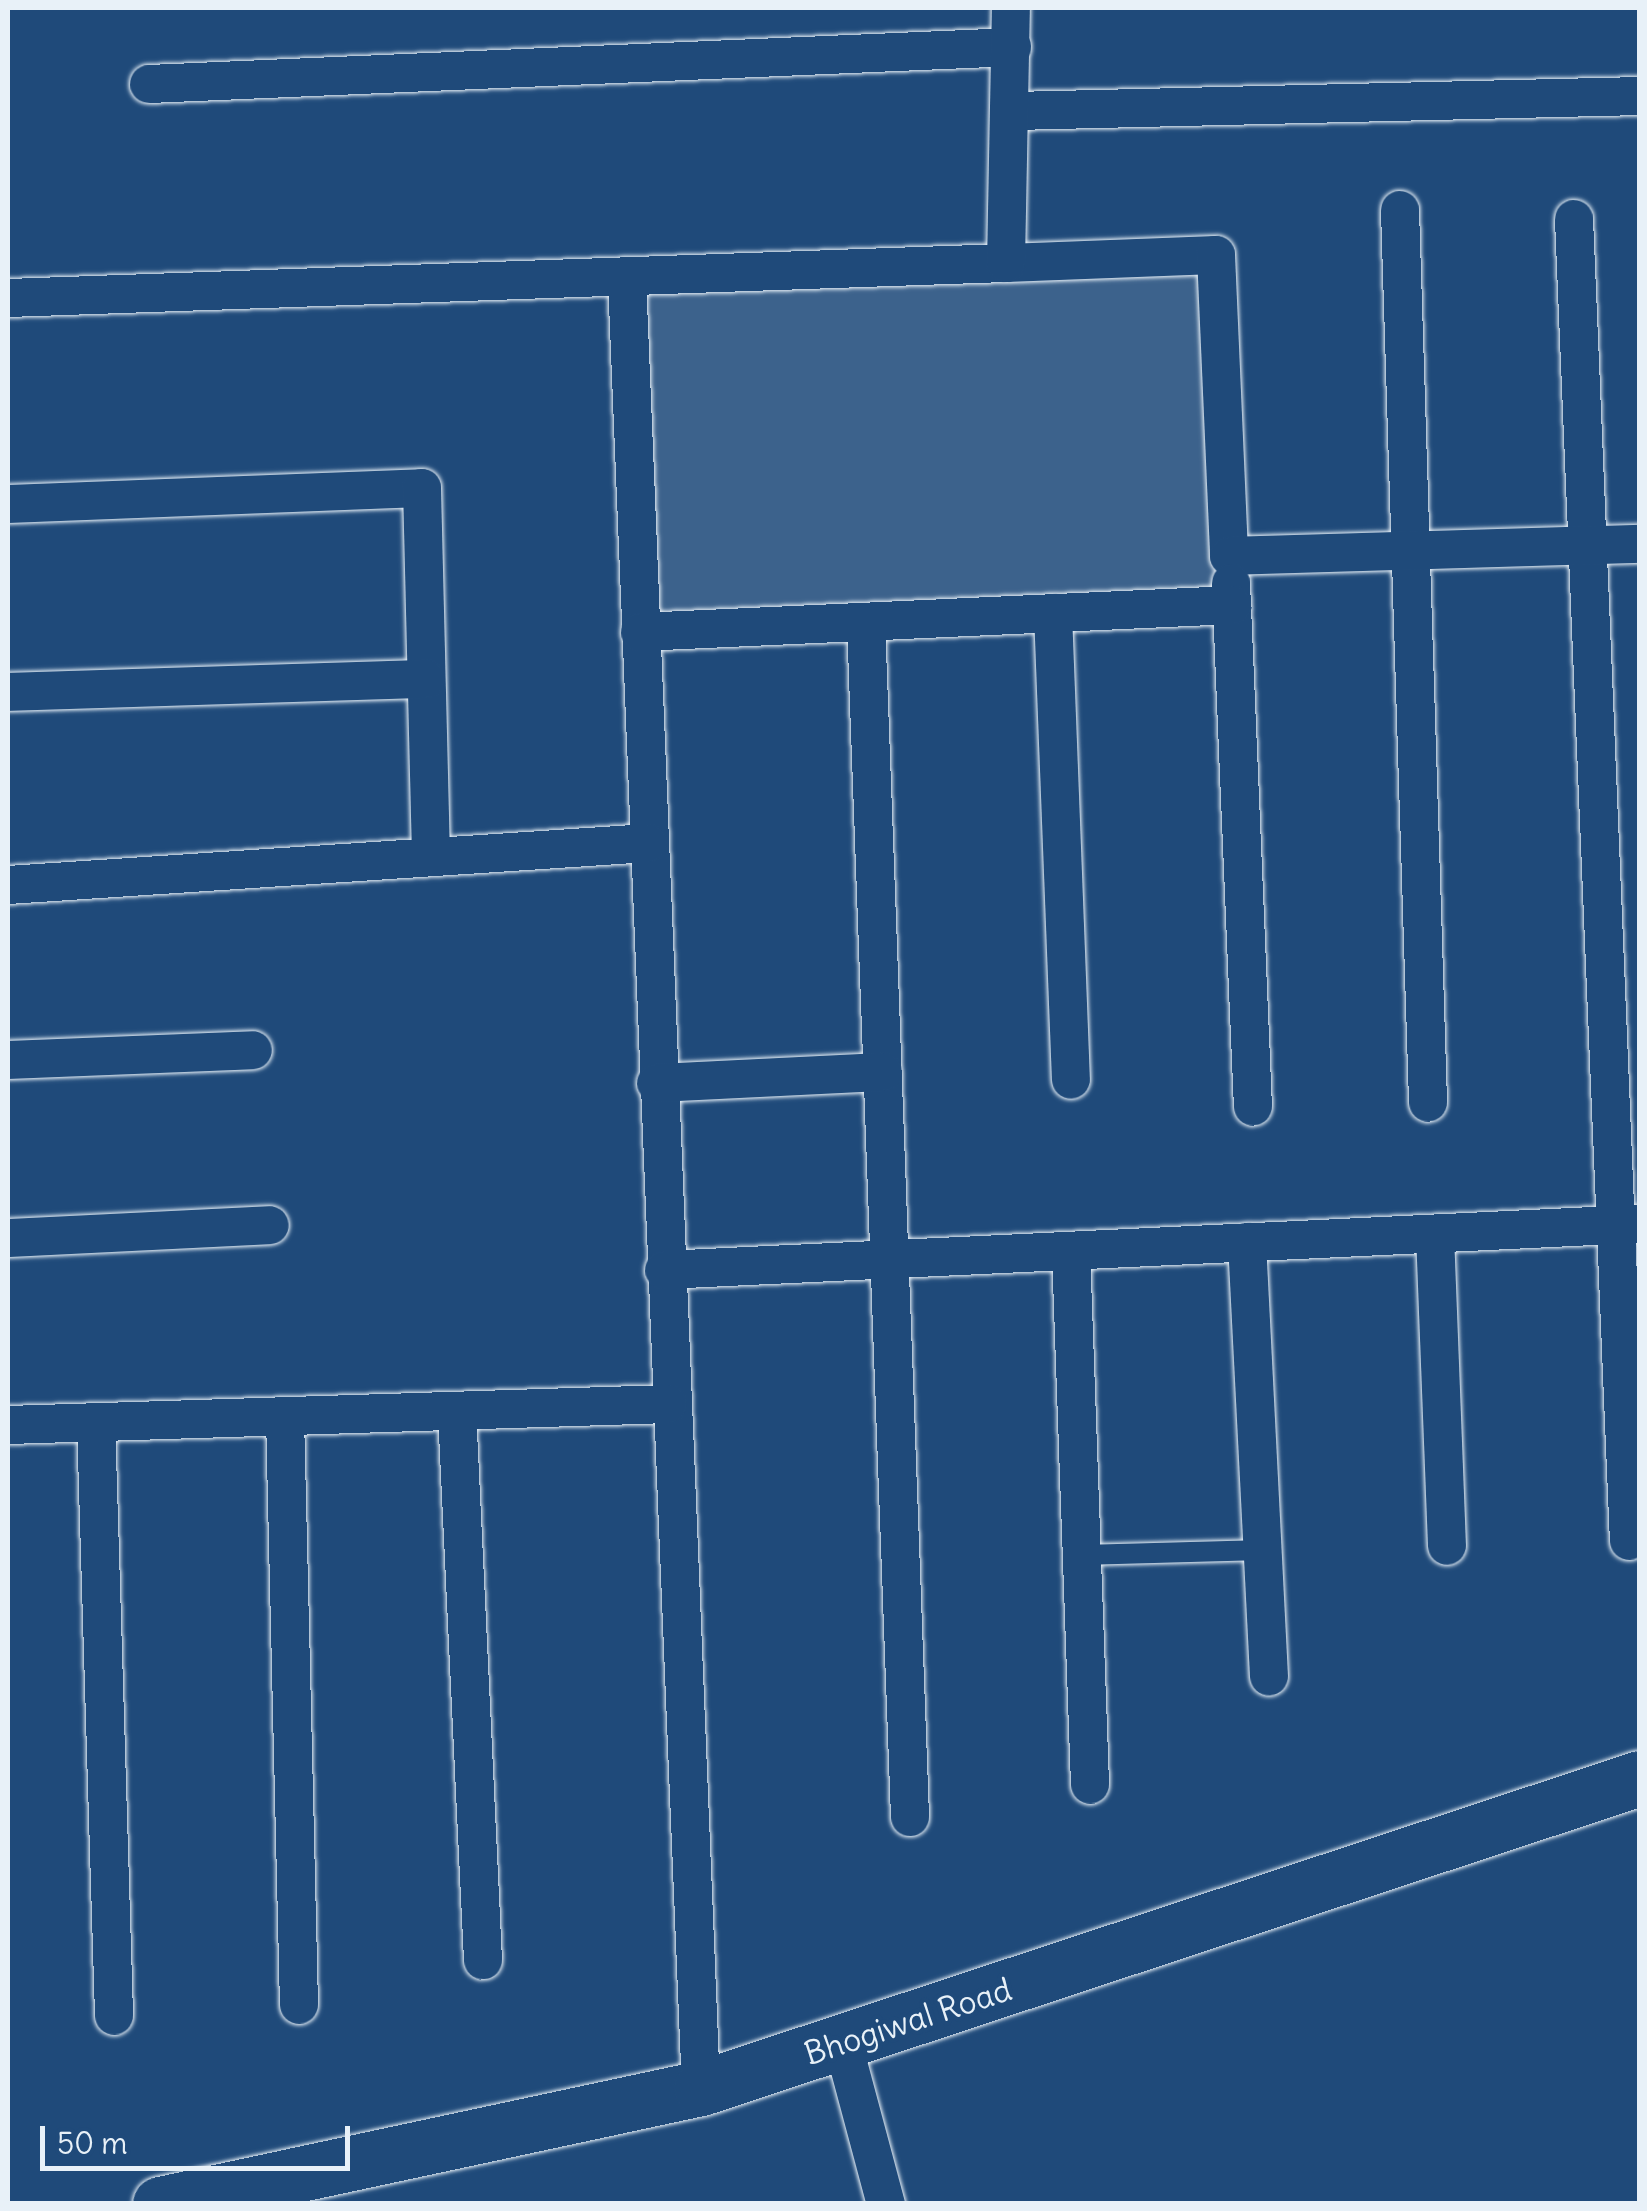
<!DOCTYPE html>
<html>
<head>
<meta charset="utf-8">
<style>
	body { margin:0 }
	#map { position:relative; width:1647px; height:2211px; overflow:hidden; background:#1f4a7a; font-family:Delius,sans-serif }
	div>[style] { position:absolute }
	.green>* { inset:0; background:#3c628c; transform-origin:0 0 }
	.roads { filter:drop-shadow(0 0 2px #e8f1f8) drop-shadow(0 0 2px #e8f1f8) }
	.service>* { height:20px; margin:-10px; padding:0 10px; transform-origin:10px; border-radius:10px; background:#1f4a7a }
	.minor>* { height:38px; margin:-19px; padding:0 19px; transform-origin:19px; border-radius:19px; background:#1f4a7a }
	.secondary>* { height:55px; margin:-27.5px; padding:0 27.5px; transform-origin:27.5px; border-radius:27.5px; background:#1f4a7a }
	span { translate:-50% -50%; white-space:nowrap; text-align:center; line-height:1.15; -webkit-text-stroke:9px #1f4a7a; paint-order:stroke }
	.street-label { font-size:32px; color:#e8f1f8 }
	.frame { position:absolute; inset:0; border:10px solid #e8f1f8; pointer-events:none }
	.scale { position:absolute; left:40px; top:2126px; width:310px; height:45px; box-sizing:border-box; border:5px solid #e8f1f8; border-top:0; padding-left:12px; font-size:30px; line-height:35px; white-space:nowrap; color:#e8f1f8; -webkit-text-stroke:8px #1f4a7a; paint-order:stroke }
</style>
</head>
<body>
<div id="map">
	<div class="green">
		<div style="left:1216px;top:255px;width:350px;height:589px;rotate:87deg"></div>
	</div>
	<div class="roads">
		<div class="service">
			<div style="left:1082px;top:1555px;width:181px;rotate:-1.6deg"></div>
		</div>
		<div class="minor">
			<div style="left:149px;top:84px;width:864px;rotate:-2.45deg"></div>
			<div style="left:1014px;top:111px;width:626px;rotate:-1.37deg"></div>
			<div style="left:1400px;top:210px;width:893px;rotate:88.2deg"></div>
			<div style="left:1574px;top:219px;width:1323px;rotate:87.62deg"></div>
			<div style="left:1006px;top:263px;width:210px;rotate:-2.2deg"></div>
			<div style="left:1216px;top:255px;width:301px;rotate:87.5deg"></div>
			<div style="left:1229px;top:556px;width:411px;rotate:-1.7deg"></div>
			<div style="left:627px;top:278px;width:1812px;rotate:87.66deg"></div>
			<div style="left:8px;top:298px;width:999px;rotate:-2.01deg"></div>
			<div style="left:1006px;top:263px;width:255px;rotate:-88.9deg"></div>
			<div style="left:8px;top:504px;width:414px;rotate:-2.2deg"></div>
			<div style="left:422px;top:488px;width:369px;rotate:88.6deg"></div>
			<div style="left:1231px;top:583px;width:524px;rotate:87.6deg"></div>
			<div style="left:1053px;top:613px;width:467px;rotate:87.8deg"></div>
			<div style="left:866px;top:622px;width:1196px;rotate:87.89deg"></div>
			<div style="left:640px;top:632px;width:593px;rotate:-2.61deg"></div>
			<div style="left:8px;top:692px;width:418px;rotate:-1.8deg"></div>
			<div style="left:8px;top:885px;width:641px;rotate:-3.75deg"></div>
			<div style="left:8px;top:1060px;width:245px;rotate:-2.3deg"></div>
			<div style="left:656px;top:1083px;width:227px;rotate:-2.8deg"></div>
			<div style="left:1435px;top:1234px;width:312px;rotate:87.8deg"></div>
			<div style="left:8px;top:1238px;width:262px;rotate:-2.8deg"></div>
			<div style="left:1247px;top:1242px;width:435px;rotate:87.1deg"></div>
			<div style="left:1071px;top:1251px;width:534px;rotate:87.96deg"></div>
			<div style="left:664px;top:1270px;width:974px;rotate:-2.71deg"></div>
			<div style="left:457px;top:1411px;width:550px;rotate:87.29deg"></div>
			<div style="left:285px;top:1416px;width:589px;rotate:88.64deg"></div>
			<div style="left:96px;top:1422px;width:594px;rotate:88.26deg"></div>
			<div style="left:8px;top:1425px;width:660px;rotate:-1.82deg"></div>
			<div style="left:843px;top:2044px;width:166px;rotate:75deg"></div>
		</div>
		<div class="secondary">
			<div style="left:160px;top:2204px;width:553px;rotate:-12.1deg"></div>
			<div style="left:701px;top:2088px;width:989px;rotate:-18.27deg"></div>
		</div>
	</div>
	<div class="street-label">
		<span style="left:908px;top:2022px;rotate:-18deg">Bhogiwal Road</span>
	</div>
	<div class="frame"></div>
	<div class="scale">50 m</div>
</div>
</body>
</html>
